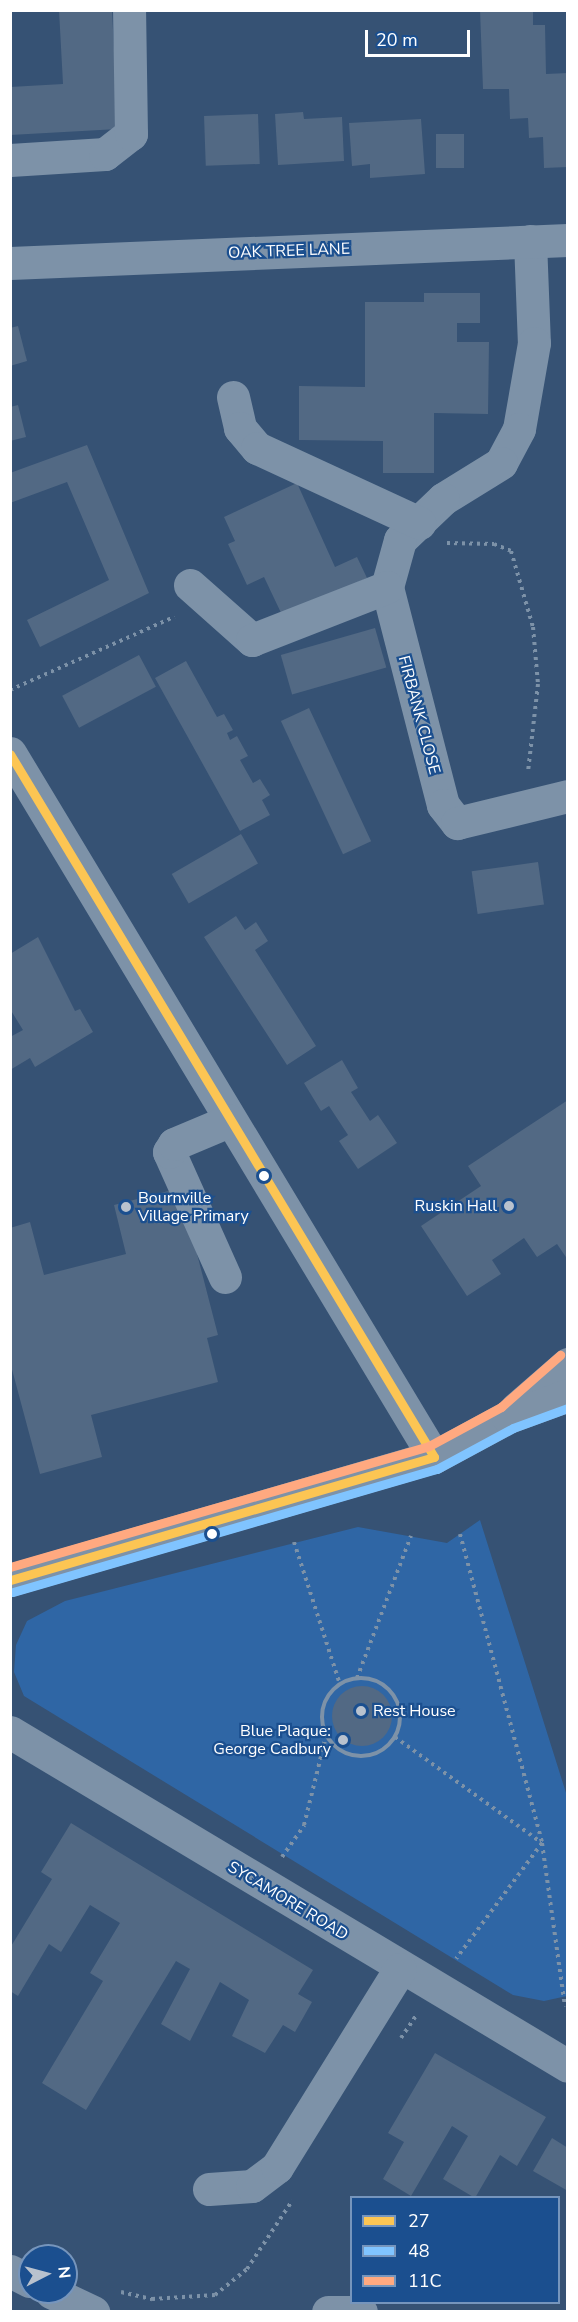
<!DOCTYPE html>
<html>
<head>
<meta charset="utf-8">
<style>
	body { margin:0 }
	#map { position:relative; width:578px; height:2322px; overflow:hidden; background:#365274; font-family:"Nunito Sans",sans-serif }
	div>[style] { position:absolute }
	.green>* { inset:0; background:#2f66a5 }
	.building>* { inset:0; background:#526984; transform-origin:0 0 }
	.round { border-radius:50% }
	.path>* { height:4px; margin-top:-2px; transform-origin:0; background:repeating-linear-gradient(90deg,#7d92a8 0 3px,transparent 0 7.5px) }
	.path>.ring { margin:-2px; padding:0; box-sizing:content-box; background:none; border:4px solid #7d92a8; border-radius:50% }
	.minor>* { height:33px; margin:-16.5px; padding:0 16.5px; transform-origin:16.5px; border-radius:16.5px; background:#7d92a8 }
	.highway>* { height:33px; margin:-16.5px; padding:0 16.5px; transform-origin:16.5px; border-radius:16.5px; background:#7e92a7 }
	.bus-1>* { height:9px; margin:-4.5px; padding:0 4.5px; transform-origin:4.5px; border-radius:4.5px; background:#fcc553 }
	.bus-2>* { height:9px; margin:-4.5px; padding:0 4.5px; transform-origin:4.5px; border-radius:4.5px; background:#80c4ff }
	.bus-3>* { height:9px; margin:-4.5px; padding:0 4.5px; transform-origin:4.5px; border-radius:4.5px; background:#ffa980 }
	.dots>* { width:16px; height:16px; translate:-50% -50%; box-sizing:border-box; border:3px solid #1b4f8f; border-radius:50% }
	span { translate:-50% -50%; white-space:nowrap; text-align:center; line-height:1.15; -webkit-text-stroke:4.5px #1b4f8f; paint-order:stroke }
	.street-label { font-size:16px; color:#fff }
	.poi-label { font-size:16px; color:#fff }
	.left { translate:0 -50%; text-align:left }
	.right { translate:-100% -50%; text-align:right }
	.frame { position:absolute; inset:0; border:12px solid #fff; pointer-events:none }
	.legend { position:absolute; left:350px; top:2196px; width:210px; height:108px; box-sizing:border-box; background:#1b4f8f; border:2px solid #7695bc; margin:0; padding:8px 10px; list-style:none; font-size:18px; color:#fff }
	.legend li { display:flex; align-items:center; gap:12px; height:30px }
	.legend b { width:30px; border:2px solid #7695bc }
	.north { position:absolute; left:18px; top:2244px; width:60px; height:60px; box-sizing:border-box; background:#1b4f8f; border:2px solid #7695bc; border-radius:50%; rotate:84deg; font-size:16px; font-weight:700; line-height:24px; text-align:center; color:#fff }
	.north::after { content:''; display:block; margin:auto; width:21px; height:27px; background:#b9c2ce; clip-path:polygon(50% 0,100% 100%,50% 72%,0 100%) }
	.scale { position:absolute; left:365px; top:30px; width:105px; height:27px; box-sizing:border-box; border:3px solid #fff; border-top:0; padding-left:8px; font-size:18px; line-height:21px; white-space:nowrap; color:#fff; -webkit-text-stroke:4px #1b4f8f; paint-order:stroke }
</style>
</head>
<body>
<div id="map">
	<div class="green">
		<div style="clip-path:polygon(480px 1520px,567px 1796px,567px 1996px,544px 2001px,513px 1995px,24px 1696px,14px 1672px,16px 1645px,27px 1621px,65px 1601px,358px 1527px,447px 1543px)"></div>
	</div>
	<div class="building">
		<div style="clip-path:polygon(59px 10px,112px 10px,118px 129px,10px 135px,10px 87px,63px 84px)"></div>
		<div style="clip-path:polygon(480px 10px,533px 10px,533px 25px,545px 25px,546px 74px,568px 73px,568px 167px,544px 168px,543px 137px,529px 138px,528px 118px,510px 119px,509px 89px,483px 89px)"></div>
		<div style="clip-path:polygon(303px 112px,304px 119px,342px 117px,344px 161px,278px 165px,275px 114px)"></div>
		<div style="left:258px;top:114px;width:50px;height:54px;rotate:88deg"></div>
		<div style="clip-path:polygon(421px 119px,425px 174px,370px 178px,370px 164px,352px 166px,349px 123px)"></div>
		<div style="left:436px;top:134px;width:28px;height:34px"></div>
		<div style="clip-path:polygon(424px 293px,480px 293px,480px 323px,457px 323px,457px 342px,489px 342px,488px 414px,434px 413px,434px 473px,383px 473px,383px 441px,299px 440px,299px 386px,365px 387px,365px 302px,424px 302px)"></div>
		<div style="clip-path:polygon(18px 326px,27px 361px,10px 366px,10px 328px)"></div>
		<div style="clip-path:polygon(18px 405px,26px 437px,10px 441px,10px 407px)"></div>
		<div style="clip-path:polygon(87px 445px,149px 593px,40px 647px,27px 620px,109px 580px,67px 482px,10px 503px,10px 473px)"></div>
		<div style="clip-path:polygon(297px 483px,335px 567px,357px 557px,367px 578px,283px 617px,264px 577px,247px 585px,228px 544px,235px 541px,224px 517px)"></div>
		<div style="left:375px;top:628px;width:41px;height:98px;rotate:74deg"></div>
		<div style="left:139px;top:655px;width:36px;height:87px;rotate:62deg"></div>
		<div style="clip-path:polygon(186px 661px,217px 717px,224px 714px,233px 730px,227px 733px,230px 740px,237px 736px,248px 756px,240px 760px,253px 783px,260px 779px,270px 795px,262px 800px,270px 815px,240px 831px,155px 678px)"></div>
		<div style="left:309px;top:708px;width:147px;height:31px;rotate:65deg"></div>
		<div style="left:241px;top:834px;width:34px;height:80px;rotate:60deg"></div>
		<div style="left:538px;top:862px;width:43px;height:67px;rotate:82deg"></div>
		<div style="clip-path:polygon(236px 916px,245px 930px,256px 922px,268px 941px,255px 950px,316px 1046px,287px 1065px,204px 937px)"></div>
		<div style="clip-path:polygon(38px 937px,75px 1011px,80px 1009px,93px 1032px,35px 1067px,30px 1058px,10px 1070px,10px 1037px,23px 1030px,10px 1009px,10px 954px)"></div>
		<div style="clip-path:polygon(342px 1060px,358px 1088px,351px 1092px,370px 1121px,378px 1115px,397px 1143px,358px 1169px,339px 1141px,348px 1135px,329px 1106px,321px 1111px,304px 1083px)"></div>
		<div style="clip-path:polygon(568px 1100px,568px 1260px,557px 1244px,537px 1257px,524px 1238px,492px 1260px,501px 1274px,467px 1296px,421px 1226px,481px 1186px,468px 1166px)"></div>
		<div style="clip-path:polygon(180px 1188px,218px 1335px,207px 1338px,218px 1382px,91px 1415px,102px 1457px,40px 1474px,10px 1362px,10px 1228px,30px 1222px,44px 1275px,126px 1254px,114px 1205px)"></div>
		<div class="round" style="left:332px;top:1686px;width:60px;height:60px"></div>
		<div style="clip-path:polygon(71px 1823px,313px 1970px,298px 1994px,312px 2002px,295px 2032px,283px 2025px,265px 2053px,232px 2036px,249px 2000px,220px 1982px,190px 2041px,161px 2024px,190px 1969px,176px 1961px,86px 2110px,42px 2083px,103px 1981px,90px 1973px,120px 1923px,90px 1905px,61px 1952px,49px 1944px,18px 1996px,10px 1991px,10px 1948px,52px 1879px,41px 1872px)"></div>
		<div style="clip-path:polygon(435px 2053px,546px 2117px,517px 2166px,500px 2155px,475px 2198px,443px 2179px,468px 2136px,452px 2126px,411px 2196px,383px 2179px,404px 2142px,388px 2133px)"></div>
		<div style="clip-path:polygon(552px 2138px,568px 2148px,568px 2191px,533px 2171px)"></div>
	</div>
	<div class="path">
		<div style="left:447px;top:543px;width:47px;rotate:1.2deg"></div>
		<div style="left:494px;top:544px;width:18px;rotate:22deg"></div>
		<div style="left:511px;top:551px;width:79px;rotate:73.9deg"></div>
		<div style="left:533px;top:627px;width:57px;rotate:85deg"></div>
		<div style="left:538px;top:684px;width:89px;rotate:96.5deg"></div>
		<div style="left:10px;top:690px;width:180px;rotate:-24deg"></div>
		<div style="left:460px;top:1534px;width:320px;rotate:75.1deg"></div>
		<div style="left:542px;top:1843px;width:165px;rotate:82deg"></div>
		<div style="left:294px;top:1542px;width:149px;rotate:72.1deg"></div>
		<div style="left:357px;top:1678px;width:152px;rotate:-69.2deg"></div>
		<div class="ring" style="left:322px;top:1678px;width:74px;height:74px"></div>
		<div style="left:395px;top:1737px;width:181px;rotate:35.8deg"></div>
		<div style="left:542px;top:1843px;width:144px;rotate:126.6deg"></div>
		<div style="left:282px;top:1857px;width:39px;rotate:-55deg"></div>
		<div style="left:304px;top:1825px;width:92px;rotate:-76.1deg"></div>
		<div style="left:401px;top:2038px;width:29px;rotate:-56deg"></div>
		<div style="left:121px;top:2292px;width:32px;rotate:13deg"></div>
		<div style="left:152px;top:2299px;width:63px;rotate:-3.6deg"></div>
		<div style="left:215px;top:2295px;width:41px;rotate:-39.1deg"></div>
		<div style="left:247px;top:2269px;width:82px;rotate:-56.5deg"></div>
	</div>
	<div class="minor">
		<div style="left:10px;top:160px;width:95px;rotate:-3.6deg"></div>
		<div style="left:105px;top:154px;width:33px;rotate:-38deg"></div>
		<div style="left:131px;top:134px;width:124px;rotate:-90.9deg"></div>
		<div style="left:530px;top:241px;width:102px;rotate:87.8deg"></div>
		<div style="left:534px;top:343px;width:87px;rotate:99.9deg"></div>
		<div style="left:519px;top:429px;width:38px;rotate:118deg"></div>
		<div style="left:501px;top:463px;width:68px;rotate:148.2deg"></div>
		<div style="left:443px;top:499px;width:59px;rotate:136.4deg"></div>
		<div style="left:400px;top:540px;width:49px;rotate:105.5deg"></div>
		<div style="left:387px;top:587px;width:225px;rotate:75.6deg"></div>
		<div style="left:443px;top:805px;width:23px;rotate:52deg"></div>
		<div style="left:457px;top:823px;width:114px;rotate:-13.7deg"></div>
		<div style="left:10px;top:263px;width:558px;rotate:-2.36deg"></div>
		<div style="left:233px;top:397px;width:32px;rotate:77deg"></div>
		<div style="left:240px;top:428px;width:26px;rotate:50deg"></div>
		<div style="left:257px;top:448px;width:179px;rotate:24.8deg"></div>
		<div style="left:190px;top:585px;width:83px;rotate:41.6deg"></div>
		<div style="left:252px;top:640px;width:145px;rotate:-21.4deg"></div>
		<div style="left:10px;top:753px;width:822px;rotate:58.94deg"></div>
		<div style="left:225px;top:1277px;width:137px;rotate:-114.1deg"></div>
		<div style="left:169px;top:1152px;width:9px;rotate:-58deg"></div>
		<div style="left:174px;top:1144px;width:60px;rotate:-22.7deg"></div>
		<div style="left:10px;top:1732px;width:650px;rotate:30.9deg"></div>
		<div style="left:209px;top:2189px;width:43px;rotate:-4deg"></div>
		<div style="left:252px;top:2186px;width:31px;rotate:-37deg"></div>
		<div style="left:277px;top:2167px;width:233px;rotate:-58.2deg"></div>
		<div style="left:10px;top:2271px;width:22px;rotate:27deg"></div>
		<div style="left:51px;top:2292px;width:47px;rotate:25.5deg"></div>
		<div style="left:328px;top:2312px;width:33px"></div>
	</div>
	<div class="highway">
		<div style="left:516px;top:1409px;width:69px;rotate:-40.9deg"></div>
		<div style="left:10px;top:1580px;width:441px;rotate:-16.2deg"></div>
		<div style="left:434px;top:1457px;width:84px;rotate:-28.4deg"></div>
		<div style="left:508px;top:1417px;width:64px;rotate:-20.1deg"></div>
	</div>
	<div class="bus-1">
		<div style="left:10px;top:754px;width:821px;rotate:58.9deg"></div>
		<div style="left:434px;top:1457px;width:441px;rotate:163.8deg"></div>
	</div>
	<div class="bus-2">
		<div style="left:13px;top:1592px;width:441px;rotate:-16.2deg"></div>
		<div style="left:437px;top:1469px;width:86px;rotate:-28.3deg"></div>
		<div style="left:513px;top:1428px;width:59px;rotate:-20deg"></div>
	</div>
	<div class="bus-3">
		<div style="left:10px;top:1567px;width:436px;rotate:-16.1deg"></div>
		<div style="left:429px;top:1446px;width:82px;rotate:-28.4deg"></div>
		<div style="left:501px;top:1407px;width:79px;rotate:-41.4deg"></div>
	</div>
	<div class="dots">
		<div style="left:264px;top:1176px;background:#fff"></div>
		<div style="left:509px;top:1206px;background:#b9c2ce"></div>
		<div style="left:126px;top:1207px;background:#b9c2ce"></div>
		<div style="left:212px;top:1534px;background:#fff"></div>
		<div style="left:361px;top:1711px;background:#b9c2ce"></div>
		<div style="left:343px;top:1740px;background:#b9c2ce"></div>
	</div>
	<div class="street-label">
		<span style="left:289px;top:251px;rotate:-2deg">OAK TREE LANE</span>
		<span style="left:419px;top:715px;rotate:75deg">FIRBANK CLOSE</span>
		<span style="left:288px;top:1901px;rotate:31deg">SYCAMORE ROAD</span>
	</div>
	<div class="poi-label">
		<span class="left" style="left:138px;top:1207px">Bournville<br>Village Primary</span>
		<span class="right" style="left:497px;top:1206px">Ruskin Hall</span>
		<span class="left" style="left:373px;top:1711px">Rest House</span>
		<span class="right" style="left:331px;top:1740px">Blue Plaque:<br>George Cadbury</span>
	</div>
	<div class="frame"></div>
	<ul class="legend">
	<li><b style="height:8px;background:#fcc553"></b>27</li>
	<li><b style="height:8px;background:#80c4ff"></b>48</li>
	<li><b style="height:8px;background:#ffa980"></b>11C</li>
	</ul>
	<div class="north">N</div>
	<div class="scale">20 m</div>
</div>
</body>
</html>
